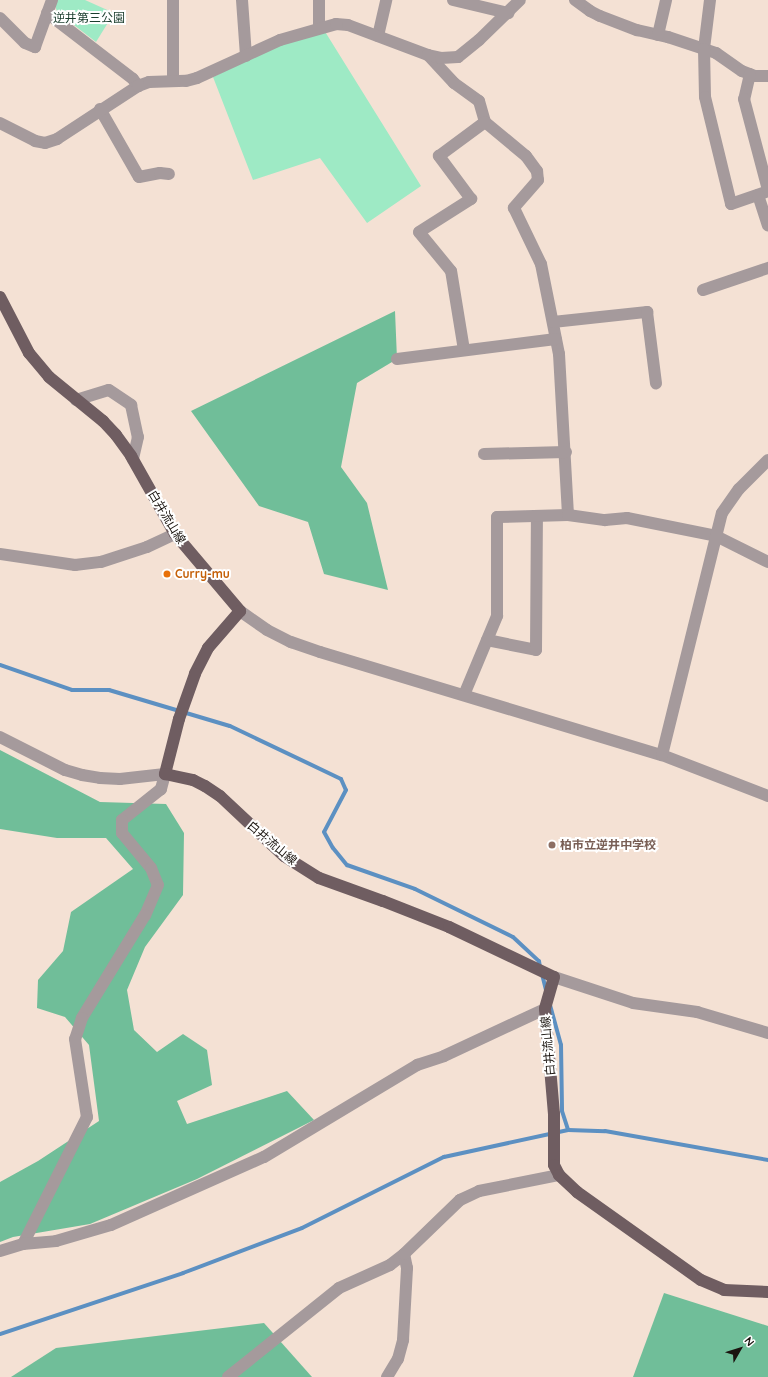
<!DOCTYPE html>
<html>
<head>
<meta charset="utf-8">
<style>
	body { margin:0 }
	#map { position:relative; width:768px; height:1377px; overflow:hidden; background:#f4e1d4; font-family:Quicksand,"Noto Sans JP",sans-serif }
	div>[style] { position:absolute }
	.green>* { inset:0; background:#9eeac5 }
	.forest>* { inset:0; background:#70be99 }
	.stream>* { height:4px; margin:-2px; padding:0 2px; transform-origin:2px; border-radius:2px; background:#5c90c2 }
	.minor>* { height:12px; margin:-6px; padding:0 6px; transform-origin:6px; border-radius:6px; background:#a59a9c }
	.major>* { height:12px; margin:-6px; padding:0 6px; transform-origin:6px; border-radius:6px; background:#6f5d61 }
	.dots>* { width:11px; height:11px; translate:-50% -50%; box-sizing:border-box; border:2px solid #fff; border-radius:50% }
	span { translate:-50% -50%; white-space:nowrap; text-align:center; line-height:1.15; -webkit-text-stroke:4px #fff; paint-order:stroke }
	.park-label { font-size:12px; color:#1b3e2e }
	.street-label { font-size:12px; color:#1a140f }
	.food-label { font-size:12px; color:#c56008; font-weight:700 }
	.left { translate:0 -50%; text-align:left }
	.education-label { font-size:12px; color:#785e54; font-weight:700 }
	.north { position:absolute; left:720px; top:1329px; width:40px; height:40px; -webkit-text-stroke:3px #fff; paint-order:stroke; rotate:51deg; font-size:11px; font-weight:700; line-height:16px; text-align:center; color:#1a140f }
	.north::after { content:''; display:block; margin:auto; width:14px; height:18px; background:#1a140f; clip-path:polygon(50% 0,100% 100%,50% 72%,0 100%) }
</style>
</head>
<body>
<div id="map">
	<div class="green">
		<div style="clip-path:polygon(57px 0,85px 0,114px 13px,96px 42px,57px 12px,55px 5px)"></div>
		<div style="clip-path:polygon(324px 30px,421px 186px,367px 223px,320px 158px,253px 180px,213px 77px,283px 43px)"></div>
	</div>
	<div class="forest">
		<div style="clip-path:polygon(395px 311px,397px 359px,357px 383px,341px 467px,367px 503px,388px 590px,324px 574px,308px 522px,259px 506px,191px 411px)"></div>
		<div style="clip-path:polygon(0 750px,100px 802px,166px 804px,184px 833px,183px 895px,145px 947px,127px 990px,134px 1030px,157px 1052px,183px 1034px,207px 1050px,212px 1085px,177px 1101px,187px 1124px,287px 1091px,314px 1120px,197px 1179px,90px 1224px,13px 1237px,0 1242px,0 1182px,38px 1161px,99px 1121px,89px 1045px,65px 1017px,37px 1008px,38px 980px,63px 951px,71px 912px,133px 869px,106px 838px,57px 838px,0 829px)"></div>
		<div style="clip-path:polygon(664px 1293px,768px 1326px,768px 1377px,633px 1377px)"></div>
		<div style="clip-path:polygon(264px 1323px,312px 1377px,11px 1377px,56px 1348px)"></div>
	</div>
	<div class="stream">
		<div style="left:0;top:665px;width:76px;rotate:19.1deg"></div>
		<div style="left:72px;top:690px;width:37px"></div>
		<div style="left:109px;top:690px;width:126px;rotate:16.6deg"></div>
		<div style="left:230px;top:726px;width:123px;rotate:25.5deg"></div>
		<div style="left:341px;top:779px;width:12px;rotate:66deg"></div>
		<div style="left:346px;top:790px;width:47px;rotate:117.6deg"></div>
		<div style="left:324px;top:832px;width:18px;rotate:61deg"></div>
		<div style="left:333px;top:848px;width:22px;rotate:51deg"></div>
		<div style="left:347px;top:865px;width:72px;rotate:19.4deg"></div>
		<div style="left:415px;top:889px;width:109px;rotate:26.1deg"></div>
		<div style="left:513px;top:937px;width:35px;rotate:43deg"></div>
		<div style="left:539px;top:961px;width:6px;rotate:81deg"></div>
		<div style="left:542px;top:974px;width:16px;rotate:76deg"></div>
		<div style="left:550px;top:1005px;width:41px;rotate:74.6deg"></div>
		<div style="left:561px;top:1045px;width:66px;rotate:89.1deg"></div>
		<div style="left:562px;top:1111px;width:20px;rotate:72deg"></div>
		<div style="left:0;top:1334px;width:193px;rotate:-18.4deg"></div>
		<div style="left:183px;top:1273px;width:127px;rotate:-20.7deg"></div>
		<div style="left:302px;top:1228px;width:159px;rotate:-26.6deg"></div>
		<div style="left:444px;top:1157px;width:127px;rotate:-12.3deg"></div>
		<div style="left:568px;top:1130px;width:37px;rotate:2deg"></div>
		<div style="left:605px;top:1131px;width:166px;rotate:10.1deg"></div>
	</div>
	<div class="minor">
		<div style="left:173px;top:0;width:81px;rotate:90deg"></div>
		<div style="left:242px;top:0;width:56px;rotate:85.9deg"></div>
		<div style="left:453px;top:0;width:57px;rotate:13.3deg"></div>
		<div style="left:575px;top:0;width:19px;rotate:36deg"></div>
		<div style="left:590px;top:11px;width:11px;rotate:27deg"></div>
		<div style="left:600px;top:16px;width:40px;rotate:21deg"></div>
		<div style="left:637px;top:30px;width:32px;rotate:13deg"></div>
		<div style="left:668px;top:37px;width:51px;rotate:18.4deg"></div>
		<div style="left:716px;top:53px;width:32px;rotate:35deg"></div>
		<div style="left:742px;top:71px;width:14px;rotate:21deg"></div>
		<div style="left:755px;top:76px;width:13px"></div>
		<div style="left:710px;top:0;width:49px;rotate:97deg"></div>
		<div style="left:704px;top:49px;width:48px;rotate:88.8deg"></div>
		<div style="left:705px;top:97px;width:110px;rotate:76.3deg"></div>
		<div style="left:731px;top:204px;width:39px;rotate:-19deg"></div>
		<div style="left:47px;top:13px;width:108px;rotate:37.5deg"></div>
		<div style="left:133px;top:79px;width:9px;rotate:54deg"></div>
		<div style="left:0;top:18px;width:35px;rotate:45deg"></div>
		<div style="left:25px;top:43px;width:11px;rotate:22deg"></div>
		<div style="left:35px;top:47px;width:50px;rotate:-70.1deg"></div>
		<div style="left:319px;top:28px;width:28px;rotate:-90deg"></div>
		<div style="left:658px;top:35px;width:36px;rotate:-77deg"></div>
		<div style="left:378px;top:36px;width:37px;rotate:-77deg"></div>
		<div style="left:428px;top:55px;width:38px;rotate:47deg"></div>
		<div style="left:454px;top:83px;width:31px;rotate:36deg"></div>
		<div style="left:479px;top:101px;width:22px;rotate:74deg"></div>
		<div style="left:485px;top:122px;width:53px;rotate:39.7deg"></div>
		<div style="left:526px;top:156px;width:19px;rotate:54deg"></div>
		<div style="left:537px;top:171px;width:9px;rotate:84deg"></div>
		<div style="left:538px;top:180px;width:37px;rotate:131deg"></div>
		<div style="left:514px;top:208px;width:62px;rotate:64.3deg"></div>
		<div style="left:541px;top:264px;width:92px;rotate:78.7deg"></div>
		<div style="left:559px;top:354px;width:161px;rotate:86.8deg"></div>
		<div style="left:750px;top:74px;width:26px;rotate:103deg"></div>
		<div style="left:744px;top:99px;width:94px;rotate:75.2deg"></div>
		<div style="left:100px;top:109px;width:78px;rotate:60.2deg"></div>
		<div style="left:139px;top:177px;width:21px;rotate:-11deg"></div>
		<div style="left:160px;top:173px;width:9px;rotate:6deg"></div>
		<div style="left:0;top:123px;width:39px;rotate:27deg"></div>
		<div style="left:35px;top:141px;width:10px;rotate:11deg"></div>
		<div style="left:45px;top:143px;width:13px;rotate:-18deg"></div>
		<div style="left:57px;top:139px;width:97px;rotate:-33.2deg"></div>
		<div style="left:138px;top:86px;width:12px;rotate:-20deg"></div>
		<div style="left:149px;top:82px;width:37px;rotate:-2deg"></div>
		<div style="left:186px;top:81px;width:11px;rotate:-15deg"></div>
		<div style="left:197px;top:78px;width:91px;rotate:-24.6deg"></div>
		<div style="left:280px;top:40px;width:58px;rotate:-15.9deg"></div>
		<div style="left:336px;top:24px;width:12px;rotate:5deg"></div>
		<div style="left:348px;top:25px;width:85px;rotate:20.6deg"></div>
		<div style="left:428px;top:55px;width:13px;rotate:13deg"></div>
		<div style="left:441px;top:58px;width:17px;rotate:-3deg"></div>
		<div style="left:458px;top:57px;width:27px;rotate:-39deg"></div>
		<div style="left:479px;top:40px;width:57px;rotate:-44.3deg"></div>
		<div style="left:758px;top:195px;width:32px;rotate:72deg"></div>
		<div style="left:703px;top:290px;width:69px;rotate:-18.7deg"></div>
		<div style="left:553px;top:322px;width:95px;rotate:-6.1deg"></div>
		<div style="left:647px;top:312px;width:72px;rotate:82.8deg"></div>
		<div style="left:464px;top:350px;width:80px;rotate:-99.3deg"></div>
		<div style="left:451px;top:271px;width:50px;rotate:-129.4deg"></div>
		<div style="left:419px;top:232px;width:62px;rotate:-32.4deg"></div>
		<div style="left:471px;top:199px;width:54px;rotate:-126.7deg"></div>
		<div style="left:439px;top:156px;width:57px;rotate:-36.5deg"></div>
		<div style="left:397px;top:359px;width:160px;rotate:-7.2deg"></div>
		<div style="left:76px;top:400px;width:34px;rotate:-17deg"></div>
		<div style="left:109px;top:390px;width:27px;rotate:34deg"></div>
		<div style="left:131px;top:405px;width:33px;rotate:78deg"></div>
		<div style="left:138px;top:437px;width:23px;rotate:103deg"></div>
		<div style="left:484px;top:454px;width:82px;rotate:-1.4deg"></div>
		<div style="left:0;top:554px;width:76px;rotate:8.3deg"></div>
		<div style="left:75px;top:565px;width:26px;rotate:-7deg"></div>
		<div style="left:101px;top:562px;width:48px;rotate:-18.1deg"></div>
		<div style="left:147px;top:547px;width:31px;rotate:-25deg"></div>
		<div style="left:240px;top:611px;width:33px;rotate:35deg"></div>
		<div style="left:267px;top:630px;width:27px;rotate:27deg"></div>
		<div style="left:291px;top:642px;width:31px;rotate:19deg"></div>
		<div style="left:320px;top:652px;width:357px;rotate:16.8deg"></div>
		<div style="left:662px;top:755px;width:114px;rotate:21.1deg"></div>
		<div style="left:487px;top:640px;width:50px;rotate:11.5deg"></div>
		<div style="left:536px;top:650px;width:134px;rotate:-89.6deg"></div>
		<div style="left:464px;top:695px;width:86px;rotate:-67.3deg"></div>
		<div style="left:497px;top:616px;width:99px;rotate:-90deg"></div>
		<div style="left:497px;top:517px;width:71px;rotate:-1.6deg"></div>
		<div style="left:568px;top:515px;width:37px;rotate:8deg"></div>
		<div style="left:605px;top:520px;width:22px;rotate:-5deg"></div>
		<div style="left:627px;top:518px;width:91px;rotate:11.4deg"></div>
		<div style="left:716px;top:536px;width:58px;rotate:26.6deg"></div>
		<div style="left:0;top:737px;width:73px;rotate:26.9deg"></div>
		<div style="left:65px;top:770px;width:18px;rotate:16deg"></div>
		<div style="left:82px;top:775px;width:18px;rotate:9deg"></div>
		<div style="left:100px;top:778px;width:20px;rotate:3deg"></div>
		<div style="left:120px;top:779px;width:45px;rotate:-6.3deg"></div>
		<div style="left:165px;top:774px;width:16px;rotate:105deg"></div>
		<div style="left:161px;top:789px;width:50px;rotate:141.5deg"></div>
		<div style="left:122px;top:820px;width:13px;rotate:90deg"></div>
		<div style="left:122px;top:833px;width:45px;rotate:50.4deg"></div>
		<div style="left:151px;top:868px;width:18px;rotate:68deg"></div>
		<div style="left:158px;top:885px;width:33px;rotate:113deg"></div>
		<div style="left:145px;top:915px;width:121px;rotate:121.5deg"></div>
		<div style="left:82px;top:1018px;width:22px;rotate:108deg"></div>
		<div style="left:75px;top:1039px;width:79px;rotate:81.3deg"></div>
		<div style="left:87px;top:1117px;width:142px;rotate:116.7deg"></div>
		<div style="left:662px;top:755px;width:249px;rotate:-76.1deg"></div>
		<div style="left:722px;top:513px;width:29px;rotate:-55deg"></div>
		<div style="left:739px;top:489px;width:41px;rotate:-45deg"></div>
		<div style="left:554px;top:977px;width:83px;rotate:18.2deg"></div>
		<div style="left:633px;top:1003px;width:65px;rotate:8deg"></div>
		<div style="left:697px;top:1012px;width:74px;rotate:16.5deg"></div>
		<div style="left:0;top:1251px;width:24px;rotate:-17deg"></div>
		<div style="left:23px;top:1244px;width:33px;rotate:-5deg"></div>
		<div style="left:56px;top:1241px;width:57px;rotate:-16.2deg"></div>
		<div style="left:111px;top:1225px;width:167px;rotate:-24deg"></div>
		<div style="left:264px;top:1157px;width:179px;rotate:-31deg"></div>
		<div style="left:417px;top:1065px;width:28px;rotate:-18deg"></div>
		<div style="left:444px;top:1056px;width:111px;rotate:-25deg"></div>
		<div style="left:228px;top:1377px;width:142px;rotate:-38.7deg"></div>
		<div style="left:339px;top:1288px;width:56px;rotate:-24.3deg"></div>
		<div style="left:390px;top:1265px;width:18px;rotate:-38deg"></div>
		<div style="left:387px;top:1377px;width:21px;rotate:-59deg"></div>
		<div style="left:398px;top:1359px;width:20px;rotate:-75deg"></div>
		<div style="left:403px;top:1340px;width:72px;rotate:-86.8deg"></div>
		<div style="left:407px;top:1268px;width:14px;rotate:-102deg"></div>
		<div style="left:404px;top:1254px;width:78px;rotate:-44deg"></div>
		<div style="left:460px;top:1200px;width:21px;rotate:-25deg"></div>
		<div style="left:479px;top:1191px;width:82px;rotate:-11.3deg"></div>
	</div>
	<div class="major">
		<div style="left:0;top:297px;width:63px;rotate:62.6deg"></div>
		<div style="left:29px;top:353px;width:31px;rotate:50deg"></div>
		<div style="left:49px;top:377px;width:70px;rotate:39.2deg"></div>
		<div style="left:103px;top:421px;width:19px;rotate:47deg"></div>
		<div style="left:116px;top:435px;width:26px;rotate:54deg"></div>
		<div style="left:131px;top:456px;width:90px;rotate:60.6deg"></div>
		<div style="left:175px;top:534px;width:101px;rotate:49.8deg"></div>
		<div style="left:240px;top:611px;width:49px;rotate:130.9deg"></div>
		<div style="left:208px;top:648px;width:29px;rotate:117deg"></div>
		<div style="left:195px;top:674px;width:48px;rotate:109.6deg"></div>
		<div style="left:179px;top:719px;width:57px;rotate:104.3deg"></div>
		<div style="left:165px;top:774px;width:29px;rotate:12deg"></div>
		<div style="left:193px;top:780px;width:13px;rotate:27deg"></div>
		<div style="left:205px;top:786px;width:18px;rotate:34deg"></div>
		<div style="left:220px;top:796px;width:88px;rotate:43.2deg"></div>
		<div style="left:284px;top:856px;width:41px;rotate:32.2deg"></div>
		<div style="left:319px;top:878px;width:68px;rotate:19.8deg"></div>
		<div style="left:383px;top:901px;width:71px;rotate:21.5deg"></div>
		<div style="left:449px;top:927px;width:116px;rotate:25.5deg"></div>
		<div style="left:554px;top:977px;width:33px;rotate:106deg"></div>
		<div style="left:545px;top:1009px;width:105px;rotate:85.1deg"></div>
		<div style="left:554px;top:1114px;width:51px;rotate:90deg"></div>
		<div style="left:554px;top:1165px;width:11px;rotate:63deg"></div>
		<div style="left:559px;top:1175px;width:25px;rotate:43deg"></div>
		<div style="left:577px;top:1192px;width:152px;rotate:35.4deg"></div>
		<div style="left:701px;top:1280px;width:25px;rotate:23deg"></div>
		<div style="left:724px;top:1290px;width:44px;rotate:2.6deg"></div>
	</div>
	<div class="dots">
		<div style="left:167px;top:574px;background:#e8710a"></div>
		<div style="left:552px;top:845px;background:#8d6e63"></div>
	</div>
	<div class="park-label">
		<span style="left:89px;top:18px">逆井第三公園</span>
	</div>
	<div class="street-label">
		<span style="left:167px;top:517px;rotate:59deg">白井流山線</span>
		<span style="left:272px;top:843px;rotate:40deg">白井流山線</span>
		<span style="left:548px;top:1046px;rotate:-95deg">白井流山線</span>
	</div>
	<div class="food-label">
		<span class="left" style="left:175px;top:574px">Curry-mu</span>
	</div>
	<div class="education-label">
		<span class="left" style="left:560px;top:845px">柏市立逆井中学校</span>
	</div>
	<div class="north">N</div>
</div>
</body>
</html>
